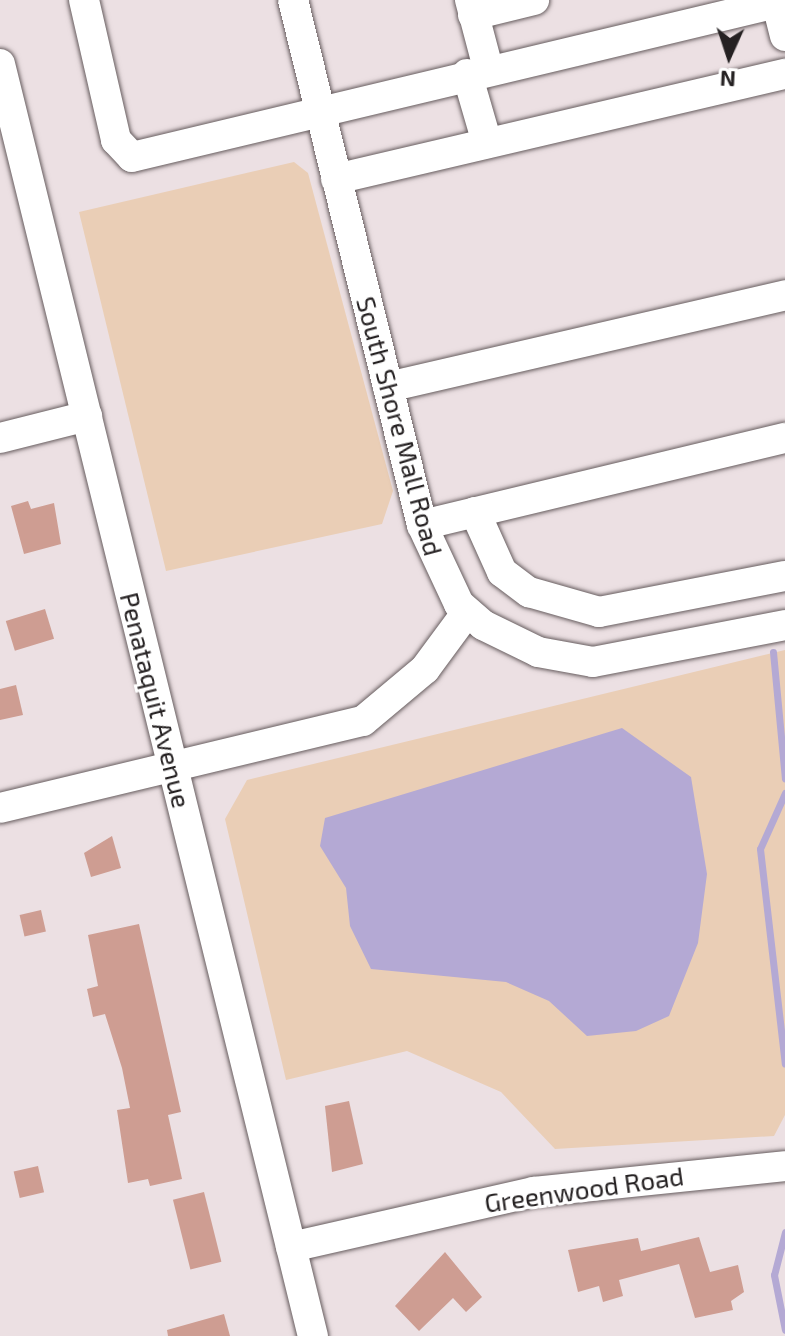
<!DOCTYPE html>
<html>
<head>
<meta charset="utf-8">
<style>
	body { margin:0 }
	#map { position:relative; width:785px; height:1336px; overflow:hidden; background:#ece0e3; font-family:"Exo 2",sans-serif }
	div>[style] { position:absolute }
	.green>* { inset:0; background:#eaceb6 }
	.water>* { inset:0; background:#b4a9d4 }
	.stream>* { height:7px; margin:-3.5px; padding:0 3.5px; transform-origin:3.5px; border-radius:3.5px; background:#b4a9d4 }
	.building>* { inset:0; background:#ce9d92; transform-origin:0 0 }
	.roads { filter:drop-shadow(0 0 2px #675d5f) drop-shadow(0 0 2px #675d5f) }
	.minor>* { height:30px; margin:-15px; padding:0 15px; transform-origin:15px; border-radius:15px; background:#fff }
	span { translate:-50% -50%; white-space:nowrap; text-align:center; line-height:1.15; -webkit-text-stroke:6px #fff; paint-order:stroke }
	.street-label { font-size:26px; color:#252122 }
	.north { position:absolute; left:689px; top:16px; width:80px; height:80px; -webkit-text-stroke:6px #fff; paint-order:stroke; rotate:183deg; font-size:22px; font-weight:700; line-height:32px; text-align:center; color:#252122 }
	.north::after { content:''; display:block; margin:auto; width:28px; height:36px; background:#252122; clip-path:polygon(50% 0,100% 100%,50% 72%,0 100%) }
</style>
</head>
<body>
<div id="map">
	<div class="green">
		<div style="clip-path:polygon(294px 162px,308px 173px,393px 491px,382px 524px,166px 571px,79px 212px)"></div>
		<div style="clip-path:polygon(785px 650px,785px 1115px,774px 1136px,555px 1149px,501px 1092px,407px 1051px,286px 1080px,225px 819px,247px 780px)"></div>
	</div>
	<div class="water">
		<div style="clip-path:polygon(622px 728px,691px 777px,707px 874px,698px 943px,669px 1016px,636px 1031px,587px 1036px,549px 1001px,506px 982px,371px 969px,350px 926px,346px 888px,320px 846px,325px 818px)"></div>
	</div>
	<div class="stream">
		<div style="left:773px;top:652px;width:127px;rotate:84.6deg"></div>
		<div style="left:785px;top:793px;width:61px;rotate:114.1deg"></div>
		<div style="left:760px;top:849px;width:216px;rotate:83.4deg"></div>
		<div style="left:785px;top:1232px;width:44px;rotate:104.3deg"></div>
		<div style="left:774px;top:1275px;width:56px;rotate:78.7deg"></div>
	</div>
	<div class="building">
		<div style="clip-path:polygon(28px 501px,31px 509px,54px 503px,61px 544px,24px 554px,11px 506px)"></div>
		<div style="left:45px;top:609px;width:31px;height:41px;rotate:73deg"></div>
		<div style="clip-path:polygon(16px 685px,23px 715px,0 720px,0 689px)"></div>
		<div style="clip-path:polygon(112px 836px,121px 868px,91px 877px,84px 853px)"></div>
		<div style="left:41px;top:910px;width:22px;height:22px;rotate:77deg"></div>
		<div style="clip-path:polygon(139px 924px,181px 1112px,168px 1115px,182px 1179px,150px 1186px,148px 1179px,128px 1183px,117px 1110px,130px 1108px,122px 1068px,105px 1014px,93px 1017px,87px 989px,98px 986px,88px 935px)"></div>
		<div style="clip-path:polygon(349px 1101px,363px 1164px,332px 1172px,325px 1106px)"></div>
		<div style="left:38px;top:1166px;width:27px;height:25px;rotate:77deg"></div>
		<div style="left:204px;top:1192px;width:72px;height:32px;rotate:76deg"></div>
		<div style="clip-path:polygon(699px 1237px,710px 1272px,738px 1265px,744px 1292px,731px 1301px,733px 1310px,695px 1318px,679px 1264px,619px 1280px,623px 1296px,603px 1302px,599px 1286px,578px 1292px,568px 1250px,638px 1238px,641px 1251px)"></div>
		<div style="clip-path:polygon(445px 1252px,482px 1297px,466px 1312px,453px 1298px,419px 1331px,395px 1306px)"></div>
		<div style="clip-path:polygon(224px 1314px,230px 1336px,168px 1336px,167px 1330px)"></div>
	</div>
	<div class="roads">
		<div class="minor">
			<div style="left:84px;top:0;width:144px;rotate:77.1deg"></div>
			<div style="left:116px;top:140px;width:23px;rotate:47deg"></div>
			<div style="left:132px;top:157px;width:663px;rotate:-13.43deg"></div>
			<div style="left:293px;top:0;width:541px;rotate:76.2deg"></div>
			<div style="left:422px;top:525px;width:87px;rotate:64.9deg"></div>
			<div style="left:459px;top:604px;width:32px;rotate:41deg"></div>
			<div style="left:483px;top:625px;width:61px;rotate:26.1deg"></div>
			<div style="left:538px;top:652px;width:56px;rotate:10.3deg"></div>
			<div style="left:593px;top:662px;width:196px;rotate:-10.9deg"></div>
			<div style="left:470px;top:0;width:70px;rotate:75.2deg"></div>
			<div style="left:776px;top:0;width:37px;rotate:76deg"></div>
			<div style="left:473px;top:15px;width:63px;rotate:-13.8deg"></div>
			<div style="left:0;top:64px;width:1310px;rotate:76.18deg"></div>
			<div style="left:467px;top:74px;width:72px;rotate:73.8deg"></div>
			<div style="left:336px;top:179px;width:461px;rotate:-13.2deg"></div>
			<div style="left:388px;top:387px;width:408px;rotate:-13deg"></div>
			<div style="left:0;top:438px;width:90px;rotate:-14.2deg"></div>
			<div style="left:475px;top:512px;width:66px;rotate:65.8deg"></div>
			<div style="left:502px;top:572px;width:34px;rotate:37deg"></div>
			<div style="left:529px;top:592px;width:73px;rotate:15.9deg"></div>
			<div style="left:599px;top:612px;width:189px;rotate:-11deg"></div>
			<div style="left:422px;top:525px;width:373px;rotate:-13.5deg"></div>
			<div style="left:0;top:808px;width:373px;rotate:-13.5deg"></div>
			<div style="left:363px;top:721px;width:81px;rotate:-40deg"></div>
			<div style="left:425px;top:669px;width:71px;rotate:-53.6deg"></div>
			<div style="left:291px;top:1247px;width:249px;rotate:-12.8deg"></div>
			<div style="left:534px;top:1192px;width:252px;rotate:-5.9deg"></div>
		</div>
	</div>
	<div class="street-label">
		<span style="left:400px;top:426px;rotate:75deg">South Shore Mall Road</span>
		<span style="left:156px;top:700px;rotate:76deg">Penataquit Avenue</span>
		<span style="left:584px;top:1189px;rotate:-8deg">Greenwood Road</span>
	</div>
	<div class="north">N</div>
</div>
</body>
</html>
